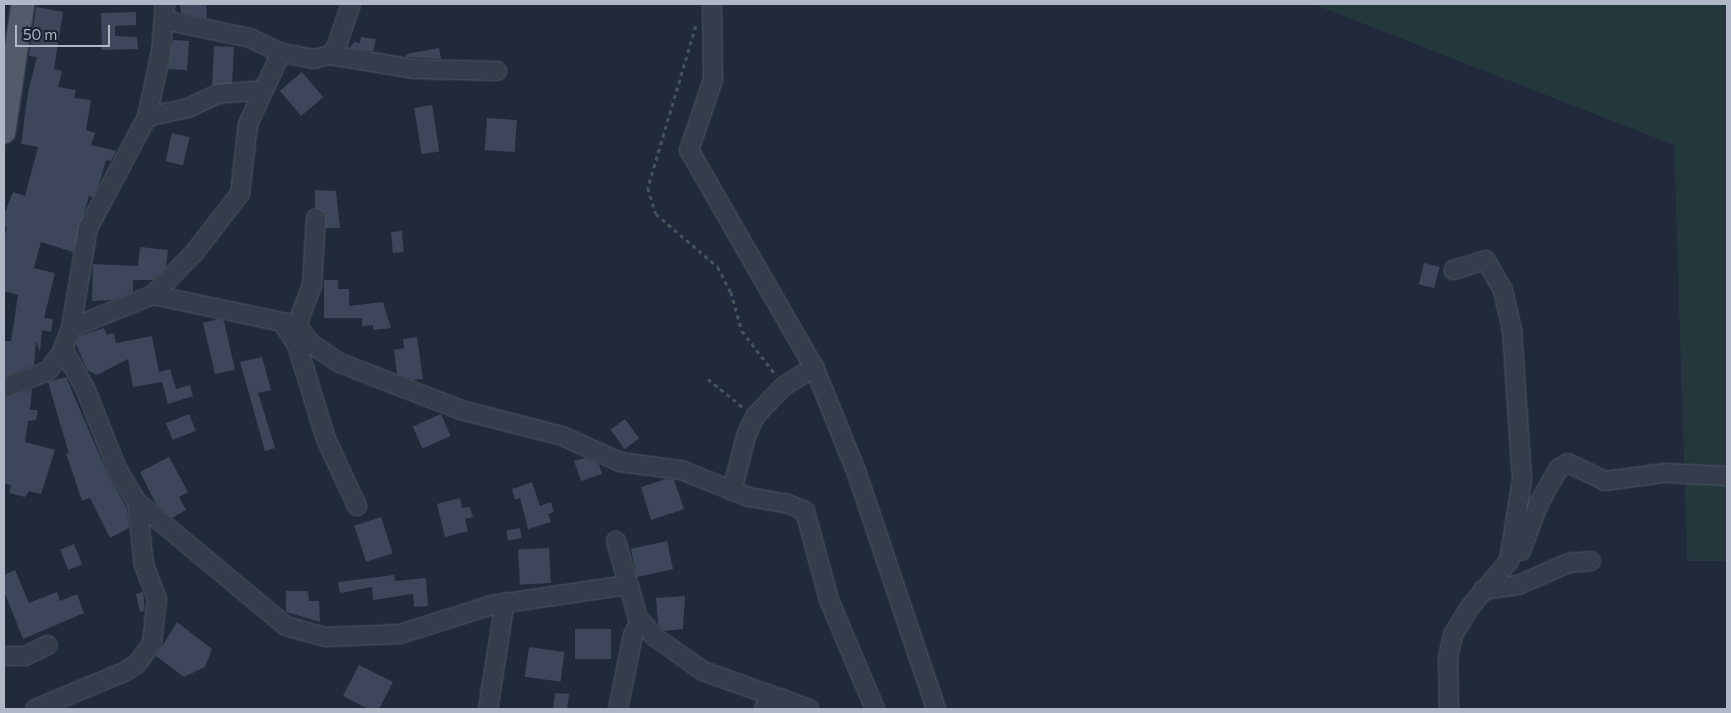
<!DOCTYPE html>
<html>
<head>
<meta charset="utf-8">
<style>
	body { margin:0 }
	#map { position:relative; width:1731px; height:713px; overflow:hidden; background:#212a3b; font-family:Commissioner,sans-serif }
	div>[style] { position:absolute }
	.green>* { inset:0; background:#23373c }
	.building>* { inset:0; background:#3d465b; transform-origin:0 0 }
	.path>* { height:2.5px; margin-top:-1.25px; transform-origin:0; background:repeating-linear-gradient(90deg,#415459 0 4px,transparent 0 8px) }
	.roads { filter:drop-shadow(0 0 1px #505766) drop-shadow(0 0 1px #505766) }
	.minor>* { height:18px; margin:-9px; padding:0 9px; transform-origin:9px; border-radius:9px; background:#353c4b }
	.major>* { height:22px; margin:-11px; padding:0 11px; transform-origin:11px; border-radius:11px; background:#535b6b }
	span { translate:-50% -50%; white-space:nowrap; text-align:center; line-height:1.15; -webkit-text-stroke:4.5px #1a2130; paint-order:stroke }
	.frame { position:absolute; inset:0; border:5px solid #b0b7c7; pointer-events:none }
	.scale { position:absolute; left:15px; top:25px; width:95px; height:22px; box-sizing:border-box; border:2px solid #b0b7c7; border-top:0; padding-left:6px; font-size:15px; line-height:18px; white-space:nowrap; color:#b0b7c7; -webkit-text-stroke:4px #1a2130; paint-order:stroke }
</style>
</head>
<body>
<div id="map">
	<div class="green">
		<div style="clip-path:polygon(1313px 4px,1727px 4px,1727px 561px,1687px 561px,1674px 145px)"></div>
	</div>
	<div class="building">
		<div style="clip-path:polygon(180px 4px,206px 4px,207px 18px,181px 13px)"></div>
		<div style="clip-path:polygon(36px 7px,63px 12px,54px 69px,62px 71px,58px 87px,76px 90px,74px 98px,91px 100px,86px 130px,95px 133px,91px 145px,116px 151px,111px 161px,106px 160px,99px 184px,93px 197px,89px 196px,73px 252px,41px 242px,34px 268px,55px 273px,44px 318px,53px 319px,51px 332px,42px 330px,40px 352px,36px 341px,34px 365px,4px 377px,4px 341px,11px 341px,18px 295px,4px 291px,4px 239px,7px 227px,4px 225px,4px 215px,13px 192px,25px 196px,38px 147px,21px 144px,28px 92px,37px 57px,29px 56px)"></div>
		<div style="clip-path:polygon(136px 12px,136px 25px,115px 26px,115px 36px,137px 37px,138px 49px,102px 50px,101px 13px)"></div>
		<div style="clip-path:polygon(361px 37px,376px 39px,373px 51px,350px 48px,354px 42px,360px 43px)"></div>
		<div style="clip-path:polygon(173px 40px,189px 41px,187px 70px,168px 69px)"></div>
		<div style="left:214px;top:46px;width:20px;height:39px;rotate:3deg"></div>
		<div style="clip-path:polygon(439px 48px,441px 59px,406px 57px,406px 54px)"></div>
		<div style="left:302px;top:72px;width:33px;height:29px;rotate:50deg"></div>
		<div style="left:432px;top:105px;width:47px;height:18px;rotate:81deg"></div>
		<div style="left:487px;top:118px;width:30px;height:32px;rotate:4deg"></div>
		<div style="left:172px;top:133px;width:18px;height:29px;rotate:13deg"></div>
		<div style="clip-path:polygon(315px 190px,336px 191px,340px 228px,326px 228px,325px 213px,315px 208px)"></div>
		<div style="left:402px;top:231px;width:21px;height:11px;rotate:85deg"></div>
		<div style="clip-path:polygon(140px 247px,168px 250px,166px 267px,153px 280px,133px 280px,133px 292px,113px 300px,92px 301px,93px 264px,138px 266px)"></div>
		<div style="left:1424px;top:263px;width:16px;height:22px;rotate:14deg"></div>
		<div style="clip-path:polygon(324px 280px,338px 280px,338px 289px,349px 289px,349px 306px,383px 302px,391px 328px,373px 330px,373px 325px,362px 326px,362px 318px,324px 318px)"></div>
		<div style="clip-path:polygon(218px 319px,224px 321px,235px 370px,215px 374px,203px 323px)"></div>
		<div style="clip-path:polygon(104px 328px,107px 335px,114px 333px,116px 343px,152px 336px,159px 372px,170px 369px,176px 389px,190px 385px,193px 396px,168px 404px,162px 382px,133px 387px,128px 359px,97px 375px,87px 370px,76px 344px,79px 336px)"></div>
		<div style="clip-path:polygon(417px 337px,423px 379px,413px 380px,397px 374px,394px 350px,404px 348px,403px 339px)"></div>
		<div style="clip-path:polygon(262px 357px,271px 390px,258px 393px,275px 448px,265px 451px,240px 362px)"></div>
		<div style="clip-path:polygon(66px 377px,107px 473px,127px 508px,129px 528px,110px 538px,90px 498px,82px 501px,66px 453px,69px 454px,48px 382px)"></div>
		<div style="clip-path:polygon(32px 389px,30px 410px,38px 410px,36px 420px,28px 421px,25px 442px,55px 450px,41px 494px,29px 491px,25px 497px,9px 493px,11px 485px,4px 484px,4px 398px)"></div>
		<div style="left:189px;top:414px;width:18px;height:25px;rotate:68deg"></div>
		<div style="left:441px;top:414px;width:24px;height:31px;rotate:66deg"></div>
		<div style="left:625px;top:419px;width:24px;height:18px;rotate:54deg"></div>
		<div style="clip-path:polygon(169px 457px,188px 492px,179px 497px,186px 510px,172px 518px,156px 504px,140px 472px)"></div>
		<div style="clip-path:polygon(585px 458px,599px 464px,602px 474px,581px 481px,574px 461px)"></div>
		<div style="clip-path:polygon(666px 479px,674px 480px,684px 509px,651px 520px,641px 487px)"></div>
		<div style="clip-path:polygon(532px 482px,540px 506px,551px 502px,554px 512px,548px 514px,551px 522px,528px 529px,520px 498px,515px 500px,512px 489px)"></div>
		<div style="clip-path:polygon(460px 498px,462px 508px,470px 507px,473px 517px,465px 519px,468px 531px,445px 537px,437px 504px)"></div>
		<div style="left:381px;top:517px;width:38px;height:28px;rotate:72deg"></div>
		<div style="left:520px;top:528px;width:10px;height:14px;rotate:79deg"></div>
		<div style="left:667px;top:541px;width:29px;height:37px;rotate:78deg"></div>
		<div style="left:74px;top:544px;width:22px;height:15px;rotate:68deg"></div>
		<div style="left:549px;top:548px;width:35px;height:31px;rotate:87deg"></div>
		<div style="clip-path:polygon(15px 570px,29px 603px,57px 592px,60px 601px,77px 594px,84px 613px,23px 639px,4px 591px,4px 575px)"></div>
		<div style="clip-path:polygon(394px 575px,395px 581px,426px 578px,428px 606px,414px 607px,413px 594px,373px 600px,372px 587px,340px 593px,338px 582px)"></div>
		<div style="clip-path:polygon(286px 591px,308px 591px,309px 601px,319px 601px,320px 622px,286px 612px)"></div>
		<div style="clip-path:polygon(143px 592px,145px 611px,140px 612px,136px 594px)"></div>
		<div style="clip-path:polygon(685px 596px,683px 629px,664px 631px,658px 624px,656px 598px)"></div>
		<div style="clip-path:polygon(177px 622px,212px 649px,205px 667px,184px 677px,156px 656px)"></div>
		<div style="left:575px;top:629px;width:36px;height:30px"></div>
		<div style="left:529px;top:647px;width:36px;height:30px;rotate:8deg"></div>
		<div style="clip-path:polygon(359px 665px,393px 682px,379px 709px,368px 709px,343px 696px)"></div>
		<div style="clip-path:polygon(555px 693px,569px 694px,567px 709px,553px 709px)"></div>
	</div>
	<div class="path">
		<div style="left:696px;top:26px;width:169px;rotate:106.5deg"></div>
		<div style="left:648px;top:188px;width:27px;rotate:73deg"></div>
		<div style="left:656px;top:214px;width:82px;rotate:40.5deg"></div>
		<div style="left:718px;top:267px;width:28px;rotate:63deg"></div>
		<div style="left:731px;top:292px;width:41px;rotate:74.2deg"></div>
		<div style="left:742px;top:331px;width:56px;rotate:52.3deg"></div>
		<div style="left:708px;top:379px;width:46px;rotate:38.9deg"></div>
	</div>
	<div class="roads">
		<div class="minor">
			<div style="left:712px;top:4px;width:76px;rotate:89.2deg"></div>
			<div style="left:713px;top:80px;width:74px;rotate:108.9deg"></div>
			<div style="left:689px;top:150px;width:250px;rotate:60.1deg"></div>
			<div style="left:814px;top:367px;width:112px;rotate:68deg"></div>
			<div style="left:856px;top:471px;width:251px;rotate:71.4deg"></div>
			<div style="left:164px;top:20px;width:88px;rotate:11.8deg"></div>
			<div style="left:250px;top:38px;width:34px;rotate:26deg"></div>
			<div style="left:281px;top:53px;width:34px;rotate:10deg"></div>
			<div style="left:314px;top:59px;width:16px;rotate:-14deg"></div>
			<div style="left:330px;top:55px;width:9px;rotate:-49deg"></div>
			<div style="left:336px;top:48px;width:46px;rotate:-71.2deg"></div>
			<div style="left:330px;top:55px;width:86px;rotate:9.4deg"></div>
			<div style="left:415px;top:69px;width:82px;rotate:1.4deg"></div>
			<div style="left:147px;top:117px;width:42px;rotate:-12.4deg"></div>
			<div style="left:188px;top:108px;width:33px;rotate:-25deg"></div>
			<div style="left:218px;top:94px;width:44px;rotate:-5.2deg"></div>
			<div style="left:153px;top:295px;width:59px;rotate:-45.7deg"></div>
			<div style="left:194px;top:253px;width:75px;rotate:-52.1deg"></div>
			<div style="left:240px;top:194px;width:70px;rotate:-83.5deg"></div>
			<div style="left:248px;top:124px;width:78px;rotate:-65.1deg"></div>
			<div style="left:284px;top:325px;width:24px;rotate:57deg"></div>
			<div style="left:297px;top:345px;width:98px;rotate:72.9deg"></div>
			<div style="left:326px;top:439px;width:74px;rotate:65.2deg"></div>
			<div style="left:297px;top:325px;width:43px;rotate:-69.4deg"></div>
			<div style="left:312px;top:285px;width:67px;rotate:-86.6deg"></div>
			<div style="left:71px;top:328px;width:101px;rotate:-80.4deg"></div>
			<div style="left:88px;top:228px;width:126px;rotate:-62deg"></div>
			<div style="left:147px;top:117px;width:66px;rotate:-77.8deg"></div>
			<div style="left:161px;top:52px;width:48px;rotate:-85.2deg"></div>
			<div style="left:63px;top:349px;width:45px;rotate:60.6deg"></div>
			<div style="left:85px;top:388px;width:87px;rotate:68.4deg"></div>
			<div style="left:117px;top:469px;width:39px;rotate:59deg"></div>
			<div style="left:137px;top:502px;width:194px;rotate:39.8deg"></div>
			<div style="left:286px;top:626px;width:41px;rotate:15.8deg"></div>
			<div style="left:325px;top:637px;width:75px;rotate:-2.3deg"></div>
			<div style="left:400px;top:634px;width:96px;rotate:-17.5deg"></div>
			<div style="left:492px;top:605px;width:137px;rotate:-8.4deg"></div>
			<div style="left:4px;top:388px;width:47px;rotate:-21.1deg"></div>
			<div style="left:48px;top:371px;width:21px;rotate:-53deg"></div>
			<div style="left:61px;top:354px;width:28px;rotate:-69deg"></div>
			<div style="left:71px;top:328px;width:88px;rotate:-21.9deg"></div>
			<div style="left:153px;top:295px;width:147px;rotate:11.8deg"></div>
			<div style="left:297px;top:325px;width:22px;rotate:54deg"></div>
			<div style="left:310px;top:343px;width:36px;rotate:34deg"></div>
			<div style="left:340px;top:363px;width:130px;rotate:21.2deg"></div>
			<div style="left:461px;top:410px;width:104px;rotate:14.4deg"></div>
			<div style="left:562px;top:436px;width:64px;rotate:24.1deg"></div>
			<div style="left:620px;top:462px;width:62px;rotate:7.5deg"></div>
			<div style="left:681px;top:470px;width:73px;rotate:21.7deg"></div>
			<div style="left:749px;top:497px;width:40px;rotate:10deg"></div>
			<div style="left:788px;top:504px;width:18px;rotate:22deg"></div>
			<div style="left:805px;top:511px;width:92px;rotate:74.9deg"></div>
			<div style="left:829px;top:600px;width:118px;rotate:67.1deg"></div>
			<div style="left:732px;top:491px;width:57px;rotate:-75.7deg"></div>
			<div style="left:746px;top:436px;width:23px;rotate:-65deg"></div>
			<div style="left:756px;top:415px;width:40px;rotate:-46deg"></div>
			<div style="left:784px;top:386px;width:36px;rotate:-32deg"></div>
			<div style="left:616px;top:541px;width:80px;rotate:74.1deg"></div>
			<div style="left:638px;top:618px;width:25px;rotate:48deg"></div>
			<div style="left:655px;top:637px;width:59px;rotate:35.3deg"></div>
			<div style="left:703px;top:671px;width:113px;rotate:19.7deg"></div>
			<div style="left:1521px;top:551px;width:51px;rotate:-69.4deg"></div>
			<div style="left:1539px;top:503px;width:40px;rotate:-60.3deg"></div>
			<div style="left:1559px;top:468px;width:10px;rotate:-29deg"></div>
			<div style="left:1568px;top:463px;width:41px;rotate:25.9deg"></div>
			<div style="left:1605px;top:481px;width:61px;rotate:-7.6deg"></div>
			<div style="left:1665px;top:473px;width:62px;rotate:2.8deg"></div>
			<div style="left:1483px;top:590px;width:35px;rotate:-8deg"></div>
			<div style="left:1518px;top:585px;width:56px;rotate:-23.3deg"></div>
			<div style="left:1569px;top:563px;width:22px;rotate:-5deg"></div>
			<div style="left:4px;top:656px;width:21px"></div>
			<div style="left:25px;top:656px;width:25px;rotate:-26deg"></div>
			<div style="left:35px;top:709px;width:96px;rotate:-22.6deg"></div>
			<div style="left:124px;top:672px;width:15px;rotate:-32deg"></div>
			<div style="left:137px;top:664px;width:26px;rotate:-54deg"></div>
			<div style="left:152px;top:643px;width:44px;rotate:-83.5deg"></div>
			<div style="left:157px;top:599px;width:36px;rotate:-111deg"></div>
			<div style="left:144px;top:565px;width:63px;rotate:-96.3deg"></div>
			<div style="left:488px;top:709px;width:108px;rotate:-81deg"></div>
			<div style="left:618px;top:709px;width:76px;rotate:-78.5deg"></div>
			<div style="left:633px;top:635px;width:8px;rotate:-60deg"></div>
			<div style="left:637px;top:628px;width:8px"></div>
			<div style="left:764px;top:709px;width:7px;rotate:-56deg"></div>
			<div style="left:768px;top:703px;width:16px;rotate:-15deg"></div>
			<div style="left:1449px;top:709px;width:51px;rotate:-91.1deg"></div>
			<div style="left:1448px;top:658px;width:24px;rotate:-78deg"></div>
			<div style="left:1453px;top:635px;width:31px;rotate:-59deg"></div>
			<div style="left:1469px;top:608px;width:62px;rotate:-49.6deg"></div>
			<div style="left:1509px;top:561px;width:82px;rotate:-80.9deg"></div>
			<div style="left:1522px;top:480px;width:150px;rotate:-93.8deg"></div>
			<div style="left:1512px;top:330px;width:41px;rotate:-102.7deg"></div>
			<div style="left:1503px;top:290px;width:34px;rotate:-120deg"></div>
			<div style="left:1486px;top:260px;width:34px;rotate:163deg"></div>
		</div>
		<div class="major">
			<div style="left:4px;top:132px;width:129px;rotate:-81.6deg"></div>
		</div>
	</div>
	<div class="frame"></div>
	<div class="scale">50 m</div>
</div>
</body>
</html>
